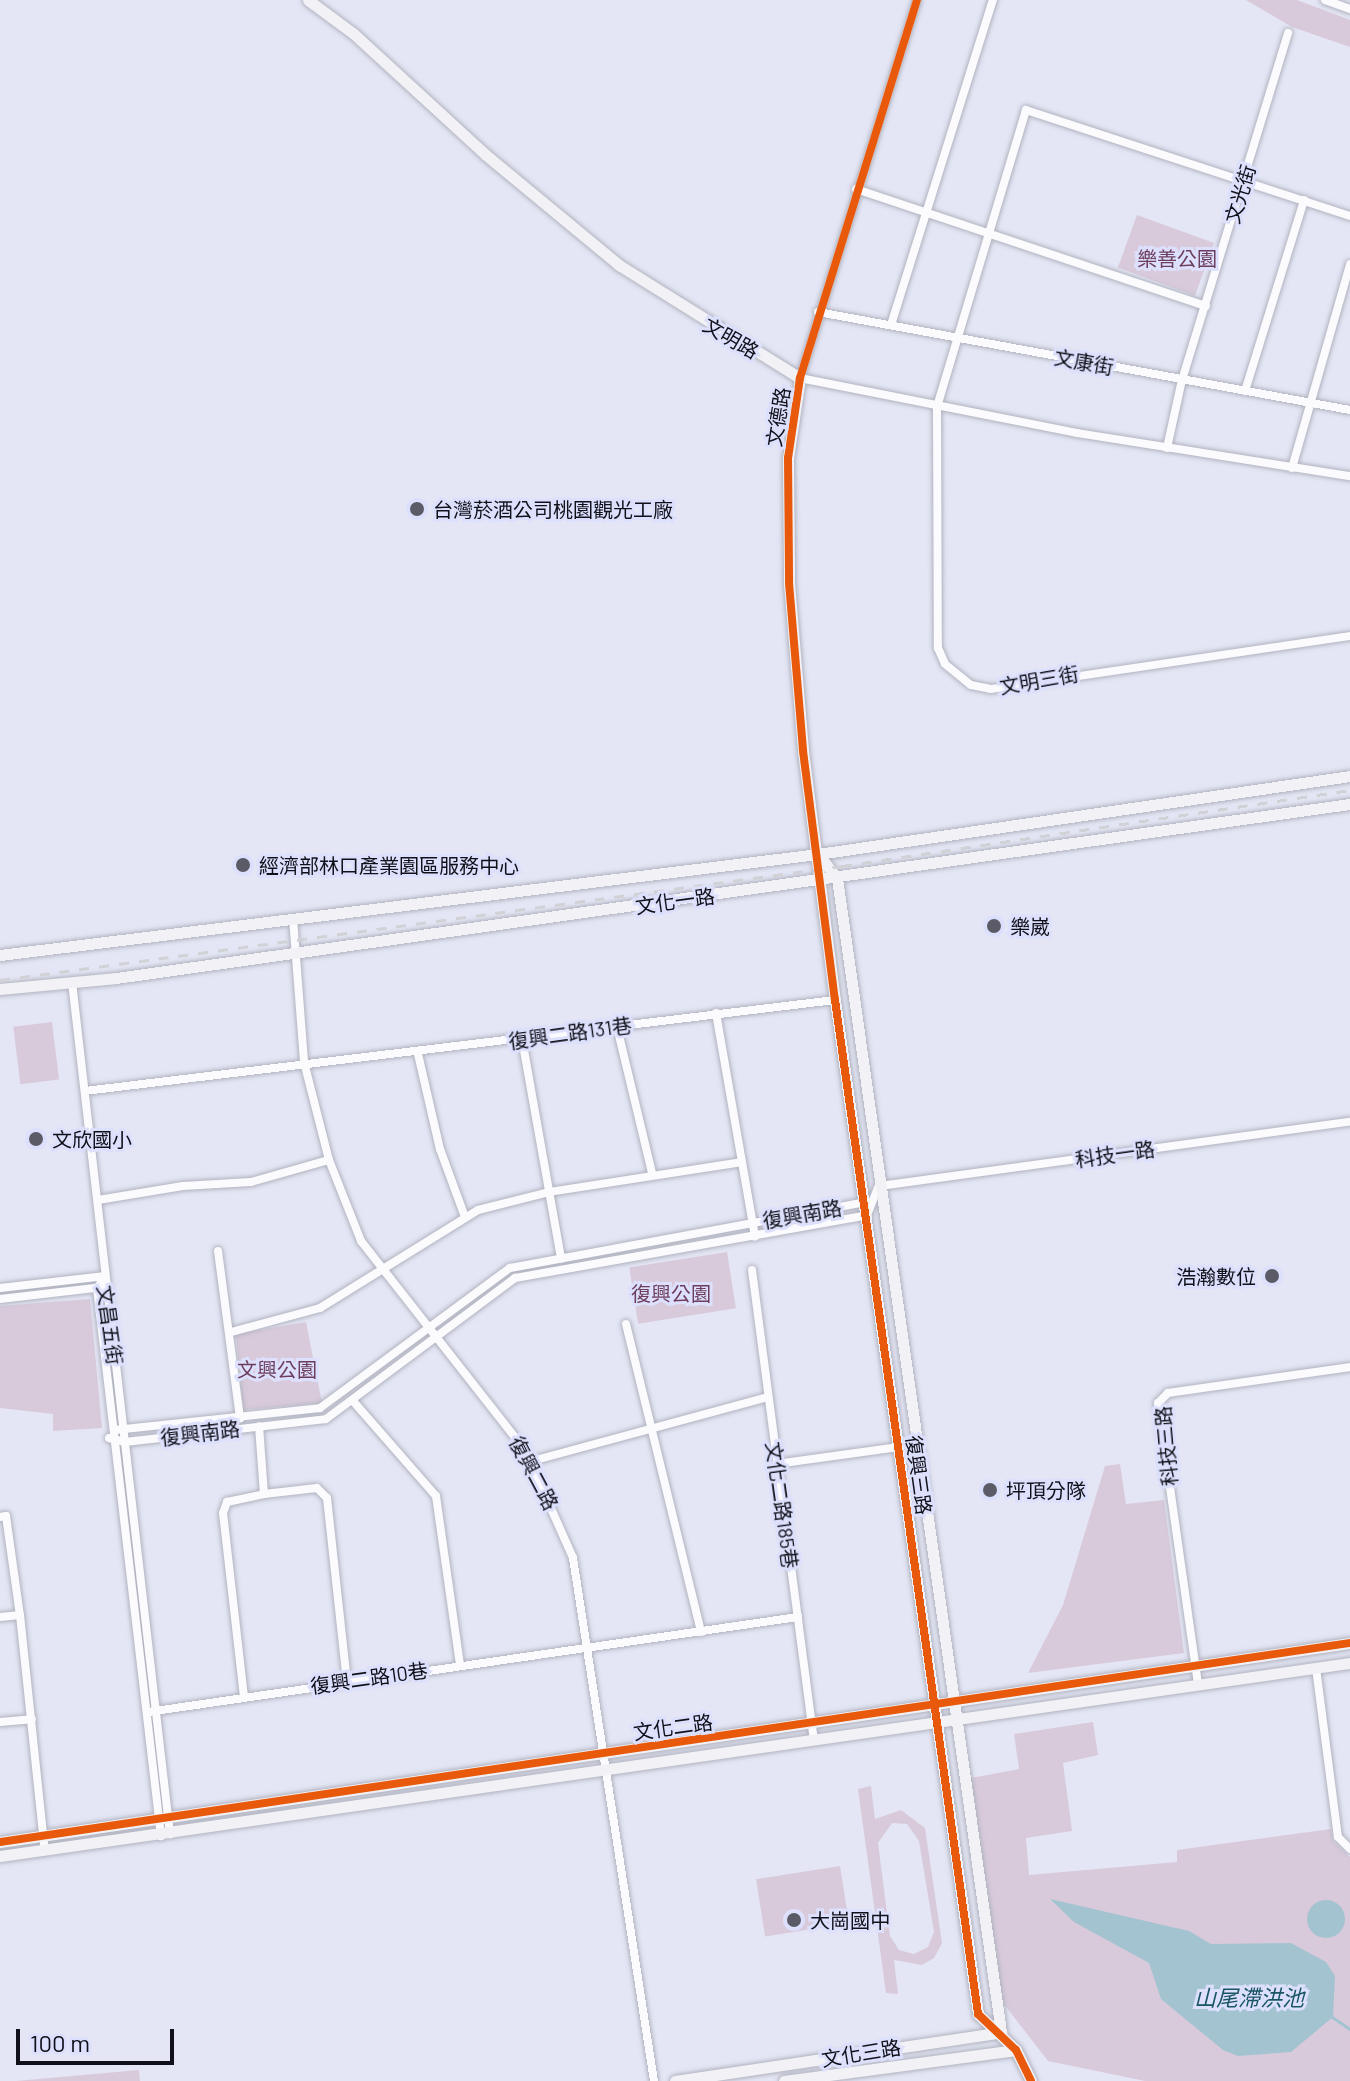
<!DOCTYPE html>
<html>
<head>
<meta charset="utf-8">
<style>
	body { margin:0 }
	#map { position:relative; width:1350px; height:2081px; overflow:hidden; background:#e4e6f5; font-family:Barlow,"Noto Sans TC",sans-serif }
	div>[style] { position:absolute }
	.green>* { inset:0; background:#d8cadb; transform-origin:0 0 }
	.water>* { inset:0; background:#a3c3d1 }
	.round { border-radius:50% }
	.stream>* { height:3px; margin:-1.5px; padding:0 1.5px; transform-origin:1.5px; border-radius:1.5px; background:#a3c3d1 }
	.roads { filter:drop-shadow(0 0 2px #b1b3bf) drop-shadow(0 0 2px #b1b3bf) }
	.street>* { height:8px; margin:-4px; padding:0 4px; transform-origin:4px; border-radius:4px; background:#fbfbfe }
	.secondary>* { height:11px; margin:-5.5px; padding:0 5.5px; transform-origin:5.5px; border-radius:5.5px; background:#f2f2f6 }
	.rail>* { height:3px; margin-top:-1.5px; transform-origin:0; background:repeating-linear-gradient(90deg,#d1d2d6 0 10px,transparent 0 20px) }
	.cycleway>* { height:8px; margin:-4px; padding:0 4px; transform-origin:4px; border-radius:4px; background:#e8590c }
	.dots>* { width:22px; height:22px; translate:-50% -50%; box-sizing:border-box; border:4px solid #dde0fc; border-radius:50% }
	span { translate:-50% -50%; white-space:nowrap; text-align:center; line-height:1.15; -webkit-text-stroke:6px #dde0fc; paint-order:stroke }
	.street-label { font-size:20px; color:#0f1019 }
	.park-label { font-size:20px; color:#6d3d5d }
	.poi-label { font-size:20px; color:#0f1019 }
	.left { translate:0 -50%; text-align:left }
	.right { translate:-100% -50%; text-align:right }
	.water-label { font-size:22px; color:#185565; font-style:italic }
	.scale { position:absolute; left:16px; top:2029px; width:158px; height:36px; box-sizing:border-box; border:4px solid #0f1019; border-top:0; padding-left:10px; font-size:24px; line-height:28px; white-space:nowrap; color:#0f1019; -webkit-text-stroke:6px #dde0fc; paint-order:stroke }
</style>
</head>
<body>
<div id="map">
	<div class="green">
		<div style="clip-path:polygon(1246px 0,1297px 0,1350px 20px,1350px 47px,1292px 27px)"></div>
		<div style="left:1137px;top:215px;width:82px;height:56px;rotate:20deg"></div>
		<div style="left:52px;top:1022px;width:58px;height:39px;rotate:83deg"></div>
		<div style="left:727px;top:1252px;width:57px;height:99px;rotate:81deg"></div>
		<div style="clip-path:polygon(90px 1299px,102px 1428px,53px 1431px,53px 1414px,0 1408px,0 1306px)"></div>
		<div style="clip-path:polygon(306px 1322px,322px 1403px,243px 1410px,236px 1334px)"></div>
		<div style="clip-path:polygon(1120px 1464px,1126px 1504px,1164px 1500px,1184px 1653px,1028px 1673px,1063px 1605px,1105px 1466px)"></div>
		<div style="clip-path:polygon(1093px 1722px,1098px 1755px,1063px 1763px,1072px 1831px,1026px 1838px,1029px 1875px,1177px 1862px,1177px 1850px,1331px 1829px,1333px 1841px,1350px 1857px,1350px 2081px,1145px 2081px,1048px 2061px,1000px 1999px,971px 1778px,1019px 1769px,1014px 1734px)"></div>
		<div style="clip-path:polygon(evenodd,871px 1786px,875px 1819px,901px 1810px,925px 1828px,942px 1943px,934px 1958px,922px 1965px,894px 1960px,898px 1994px,886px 1993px,858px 1789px,871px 1786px,892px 1823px,907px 1824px,919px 1841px,934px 1932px,928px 1947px,914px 1954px,899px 1950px,890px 1936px,878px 1843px,892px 1823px)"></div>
		<div style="left:840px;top:1866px;width:58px;height:85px;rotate:81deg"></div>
		<div style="clip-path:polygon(139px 2070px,140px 2081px,16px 2081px)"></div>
	</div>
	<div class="water">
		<div style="clip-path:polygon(1050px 1899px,1189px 1931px,1211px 1944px,1291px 1943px,1326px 1962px,1335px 1976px,1333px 2017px,1291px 2052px,1238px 2056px,1223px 2050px,1161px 1999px,1149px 1963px,1074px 1922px)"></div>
		<div class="round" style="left:1307px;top:1900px;width:38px;height:38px"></div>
	</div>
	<div class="stream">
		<div style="left:1329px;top:2015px;width:25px;rotate:34deg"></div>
	</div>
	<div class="roads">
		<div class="street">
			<div style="left:917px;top:0;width:396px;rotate:107.2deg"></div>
			<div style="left:800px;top:378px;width:282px;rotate:11.2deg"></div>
			<div style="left:1077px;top:433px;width:276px;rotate:9deg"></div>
			<div style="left:1325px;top:0;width:27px;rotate:20deg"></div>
			<div style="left:856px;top:189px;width:369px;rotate:18.5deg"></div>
			<div style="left:1350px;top:216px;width:341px;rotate:-161.9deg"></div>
			<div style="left:1026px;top:110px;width:310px;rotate:106.7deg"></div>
			<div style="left:937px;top:407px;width:241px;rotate:89.8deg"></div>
			<div style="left:938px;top:648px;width:17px;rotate:66deg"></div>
			<div style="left:945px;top:664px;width:33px;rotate:39deg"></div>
			<div style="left:971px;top:685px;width:20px;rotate:11deg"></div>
			<div style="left:991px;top:689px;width:363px;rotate:-8.4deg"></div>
			<div style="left:818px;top:312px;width:541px;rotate:10.44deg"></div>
			<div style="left:891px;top:325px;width:341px;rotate:-72.6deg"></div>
			<div style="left:1245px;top:391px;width:200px;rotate:-72.8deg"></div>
			<div style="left:1167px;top:448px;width:70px;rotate:-77.6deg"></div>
			<div style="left:1182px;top:380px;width:363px;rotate:-73deg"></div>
			<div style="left:1292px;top:468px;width:212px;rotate:-74.1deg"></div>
			<div style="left:293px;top:918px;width:144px;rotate:85.6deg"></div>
			<div style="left:304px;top:1062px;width:101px;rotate:75.7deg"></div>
			<div style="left:329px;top:1160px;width:87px;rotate:68.4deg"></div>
			<div style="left:361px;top:1241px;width:266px;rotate:51.9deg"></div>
			<div style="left:525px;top:1450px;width:118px;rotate:66deg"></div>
			<div style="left:573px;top:1558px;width:529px;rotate:81.2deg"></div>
			<div style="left:72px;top:982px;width:858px;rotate:83.44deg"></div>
			<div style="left:716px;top:1013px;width:227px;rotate:80.1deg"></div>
			<div style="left:617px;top:1027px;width:150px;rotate:76.5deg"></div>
			<div style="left:522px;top:1039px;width:223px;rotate:79.9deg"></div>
			<div style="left:418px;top:1054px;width:98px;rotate:77deg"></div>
			<div style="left:440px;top:1149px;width:72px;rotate:69.8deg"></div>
			<div style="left:85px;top:1091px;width:756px;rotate:-6.92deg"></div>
			<div style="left:880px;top:1186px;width:474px;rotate:-7.8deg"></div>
			<div style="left:98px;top:1200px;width:86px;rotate:-9.4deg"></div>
			<div style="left:183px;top:1186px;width:68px;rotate:-3.4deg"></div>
			<div style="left:251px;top:1182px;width:81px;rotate:-15.8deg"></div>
			<div style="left:218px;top:1251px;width:169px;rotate:82.5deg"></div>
			<div style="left:752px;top:1270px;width:473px;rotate:82.5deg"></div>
			<div style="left:105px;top:1277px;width:14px;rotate:126deg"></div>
			<div style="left:97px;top:1288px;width:552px;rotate:83.34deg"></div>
			<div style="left:0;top:1288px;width:106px;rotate:-6.5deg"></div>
			<div style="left:0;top:1299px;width:104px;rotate:-6.6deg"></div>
			<div style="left:626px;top:1324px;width:317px;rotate:76.3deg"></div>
			<div style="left:231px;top:1332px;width:92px;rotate:-15.1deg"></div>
			<div style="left:320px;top:1308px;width:186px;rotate:-31.8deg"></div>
			<div style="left:478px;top:1210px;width:73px;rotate:-14.2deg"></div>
			<div style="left:549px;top:1192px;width:195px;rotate:-8.8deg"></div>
			<div style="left:353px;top:1401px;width:126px;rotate:48.9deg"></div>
			<div style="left:436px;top:1496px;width:171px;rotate:81.9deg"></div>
			<div style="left:115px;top:1430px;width:206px;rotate:-6.1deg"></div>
			<div style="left:320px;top:1408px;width:236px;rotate:-36.4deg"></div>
			<div style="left:510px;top:1268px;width:363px;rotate:-10.5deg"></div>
			<div style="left:109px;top:1438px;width:16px;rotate:14deg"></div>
			<div style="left:125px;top:1442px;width:202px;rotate:-6.5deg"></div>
			<div style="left:326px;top:1419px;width:236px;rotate:-36.7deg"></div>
			<div style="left:515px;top:1278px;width:358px;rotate:-10.1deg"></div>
			<div style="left:867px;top:1215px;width:31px;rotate:-68deg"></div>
			<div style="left:532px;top:1461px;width:244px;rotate:-15.2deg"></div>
			<div style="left:776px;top:1464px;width:124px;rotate:-7.9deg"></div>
			<div style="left:264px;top:1494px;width:53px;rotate:-6.5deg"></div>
			<div style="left:317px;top:1488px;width:14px;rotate:45deg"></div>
			<div style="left:327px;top:1498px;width:184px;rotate:83.8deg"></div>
			<div style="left:0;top:1517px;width:6px;rotate:-9deg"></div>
			<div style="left:6px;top:1516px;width:100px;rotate:82deg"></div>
			<div style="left:20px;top:1615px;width:237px;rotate:84deg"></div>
			<div style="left:0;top:1617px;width:20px;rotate:-6deg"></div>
			<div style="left:1316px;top:1668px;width:170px;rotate:82.6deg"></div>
			<div style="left:1338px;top:1837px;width:17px;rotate:45deg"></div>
			<div style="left:1198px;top:1684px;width:284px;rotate:-98.1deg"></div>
			<div style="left:1158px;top:1403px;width:14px;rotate:-45deg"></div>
			<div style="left:1168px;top:1393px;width:184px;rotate:-8.1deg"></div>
			<div style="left:244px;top:1697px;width:185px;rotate:-96.5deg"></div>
			<div style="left:223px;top:1513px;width:12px;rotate:-70deg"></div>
			<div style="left:227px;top:1502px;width:38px;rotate:-12deg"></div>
			<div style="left:264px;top:1494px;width:68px;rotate:-94.2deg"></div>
			<div style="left:148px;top:1712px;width:657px;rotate:-8.32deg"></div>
			<div style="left:0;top:1722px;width:32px;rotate:-5deg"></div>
		</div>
		<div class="secondary">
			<div style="left:308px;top:0;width:57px;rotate:36.5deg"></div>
			<div style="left:354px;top:34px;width:179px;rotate:42.5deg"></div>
			<div style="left:486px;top:155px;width:173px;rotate:39.6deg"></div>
			<div style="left:619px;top:265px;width:213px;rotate:32deg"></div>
			<div style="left:800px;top:378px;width:81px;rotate:98.5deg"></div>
			<div style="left:788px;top:458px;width:125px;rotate:89.5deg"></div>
			<div style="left:789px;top:583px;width:169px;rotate:85.2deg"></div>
			<div style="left:803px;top:751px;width:251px;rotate:82.7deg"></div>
			<div style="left:835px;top:1000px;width:1024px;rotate:81.97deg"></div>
			<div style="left:978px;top:2014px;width:52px;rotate:43.5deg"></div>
			<div style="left:1016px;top:2050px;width:34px;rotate:64deg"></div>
			<div style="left:818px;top:854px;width:31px;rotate:52deg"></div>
			<div style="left:837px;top:878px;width:1166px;rotate:81.91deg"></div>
			<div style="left:0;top:955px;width:824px;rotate:-7.04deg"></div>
			<div style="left:818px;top:854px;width:538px;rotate:-8.34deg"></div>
			<div style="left:0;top:989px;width:117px;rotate:-5.4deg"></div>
			<div style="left:116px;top:978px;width:1246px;rotate:-8.03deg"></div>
			<div style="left:0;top:1842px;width:1365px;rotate:-8.39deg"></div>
			<div style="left:0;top:1856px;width:1364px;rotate:-8.14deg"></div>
			<div style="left:675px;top:2081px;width:330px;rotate:-8.5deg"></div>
			<div style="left:784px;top:2081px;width:234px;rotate:-7.6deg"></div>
		</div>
	</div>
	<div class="rail">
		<div style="left:0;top:980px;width:850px;rotate:-7.71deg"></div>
		<div style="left:842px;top:866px;width:514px;rotate:-8.51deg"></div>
	</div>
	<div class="cycleway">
		<div style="left:917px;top:0;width:396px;rotate:107.2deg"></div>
		<div style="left:800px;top:378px;width:81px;rotate:98.5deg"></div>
		<div style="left:788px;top:458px;width:125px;rotate:89.5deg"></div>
		<div style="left:789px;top:583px;width:169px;rotate:85.2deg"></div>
		<div style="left:803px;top:751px;width:251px;rotate:82.7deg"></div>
		<div style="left:835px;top:1000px;width:1024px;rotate:81.97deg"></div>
		<div style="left:978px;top:2014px;width:52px;rotate:43.5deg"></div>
		<div style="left:1016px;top:2050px;width:34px;rotate:64deg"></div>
		<div style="left:0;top:1842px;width:1365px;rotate:-8.39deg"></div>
	</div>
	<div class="dots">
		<div style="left:417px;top:509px;background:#5a5b66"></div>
		<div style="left:243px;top:865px;background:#5a5b66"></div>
		<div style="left:994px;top:926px;background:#5a5b66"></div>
		<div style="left:36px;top:1139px;background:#5a5b66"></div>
		<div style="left:1272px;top:1276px;background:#5a5b66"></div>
		<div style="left:990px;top:1490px;background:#5a5b66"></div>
		<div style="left:794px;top:1920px;background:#5a5b66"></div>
	</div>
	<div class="street-label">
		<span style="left:1240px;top:194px;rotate:-73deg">文光街</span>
		<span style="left:731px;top:338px;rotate:30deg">文明路</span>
		<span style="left:1084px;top:362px;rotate:10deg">文康街</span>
		<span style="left:778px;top:417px;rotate:-81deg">文德路</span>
		<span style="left:1039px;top:680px;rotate:-10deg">文明三街</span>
		<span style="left:675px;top:901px;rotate:-8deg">文化一路</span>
		<span style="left:570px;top:1033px;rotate:-8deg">復興二路131巷</span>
		<span style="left:1115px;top:1154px;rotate:-8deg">科技一路</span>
		<span style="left:802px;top:1214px;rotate:-10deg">復興南路</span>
		<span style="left:110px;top:1325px;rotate:82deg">文昌五街</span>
		<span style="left:200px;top:1433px;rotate:-7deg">復興南路</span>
		<span style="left:1166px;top:1446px;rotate:-95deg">科技三路</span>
		<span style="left:534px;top:1473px;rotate:62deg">復興二路</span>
		<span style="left:919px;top:1475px;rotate:82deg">復興三路</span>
		<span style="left:782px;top:1505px;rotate:82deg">文化二路185巷</span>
		<span style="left:369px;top:1678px;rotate:-8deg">復興二路10巷</span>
		<span style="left:673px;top:1727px;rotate:-8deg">文化二路</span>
		<span style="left:861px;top:2053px;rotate:-9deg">文化三路</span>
	</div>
	<div class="park-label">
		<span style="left:1177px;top:258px">樂善公園</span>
		<span style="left:671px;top:1293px">復興公園</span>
		<span style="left:277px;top:1369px">文興公園</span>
	</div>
	<div class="poi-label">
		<span class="left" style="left:433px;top:509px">台灣菸酒公司桃園觀光工廠</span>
		<span class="left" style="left:259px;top:865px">經濟部林口產業園區服務中心</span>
		<span class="left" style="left:1010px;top:926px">樂崴</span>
		<span class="left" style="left:52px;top:1139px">文欣國小</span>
		<span class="right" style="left:1256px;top:1276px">浩瀚數位</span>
		<span class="left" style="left:1006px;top:1490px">坪頂分隊</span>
		<span class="left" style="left:810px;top:1920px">大崗國中</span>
	</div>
	<div class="water-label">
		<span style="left:1249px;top:1998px">山尾滯洪池</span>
	</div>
	<div class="scale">100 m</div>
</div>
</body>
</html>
